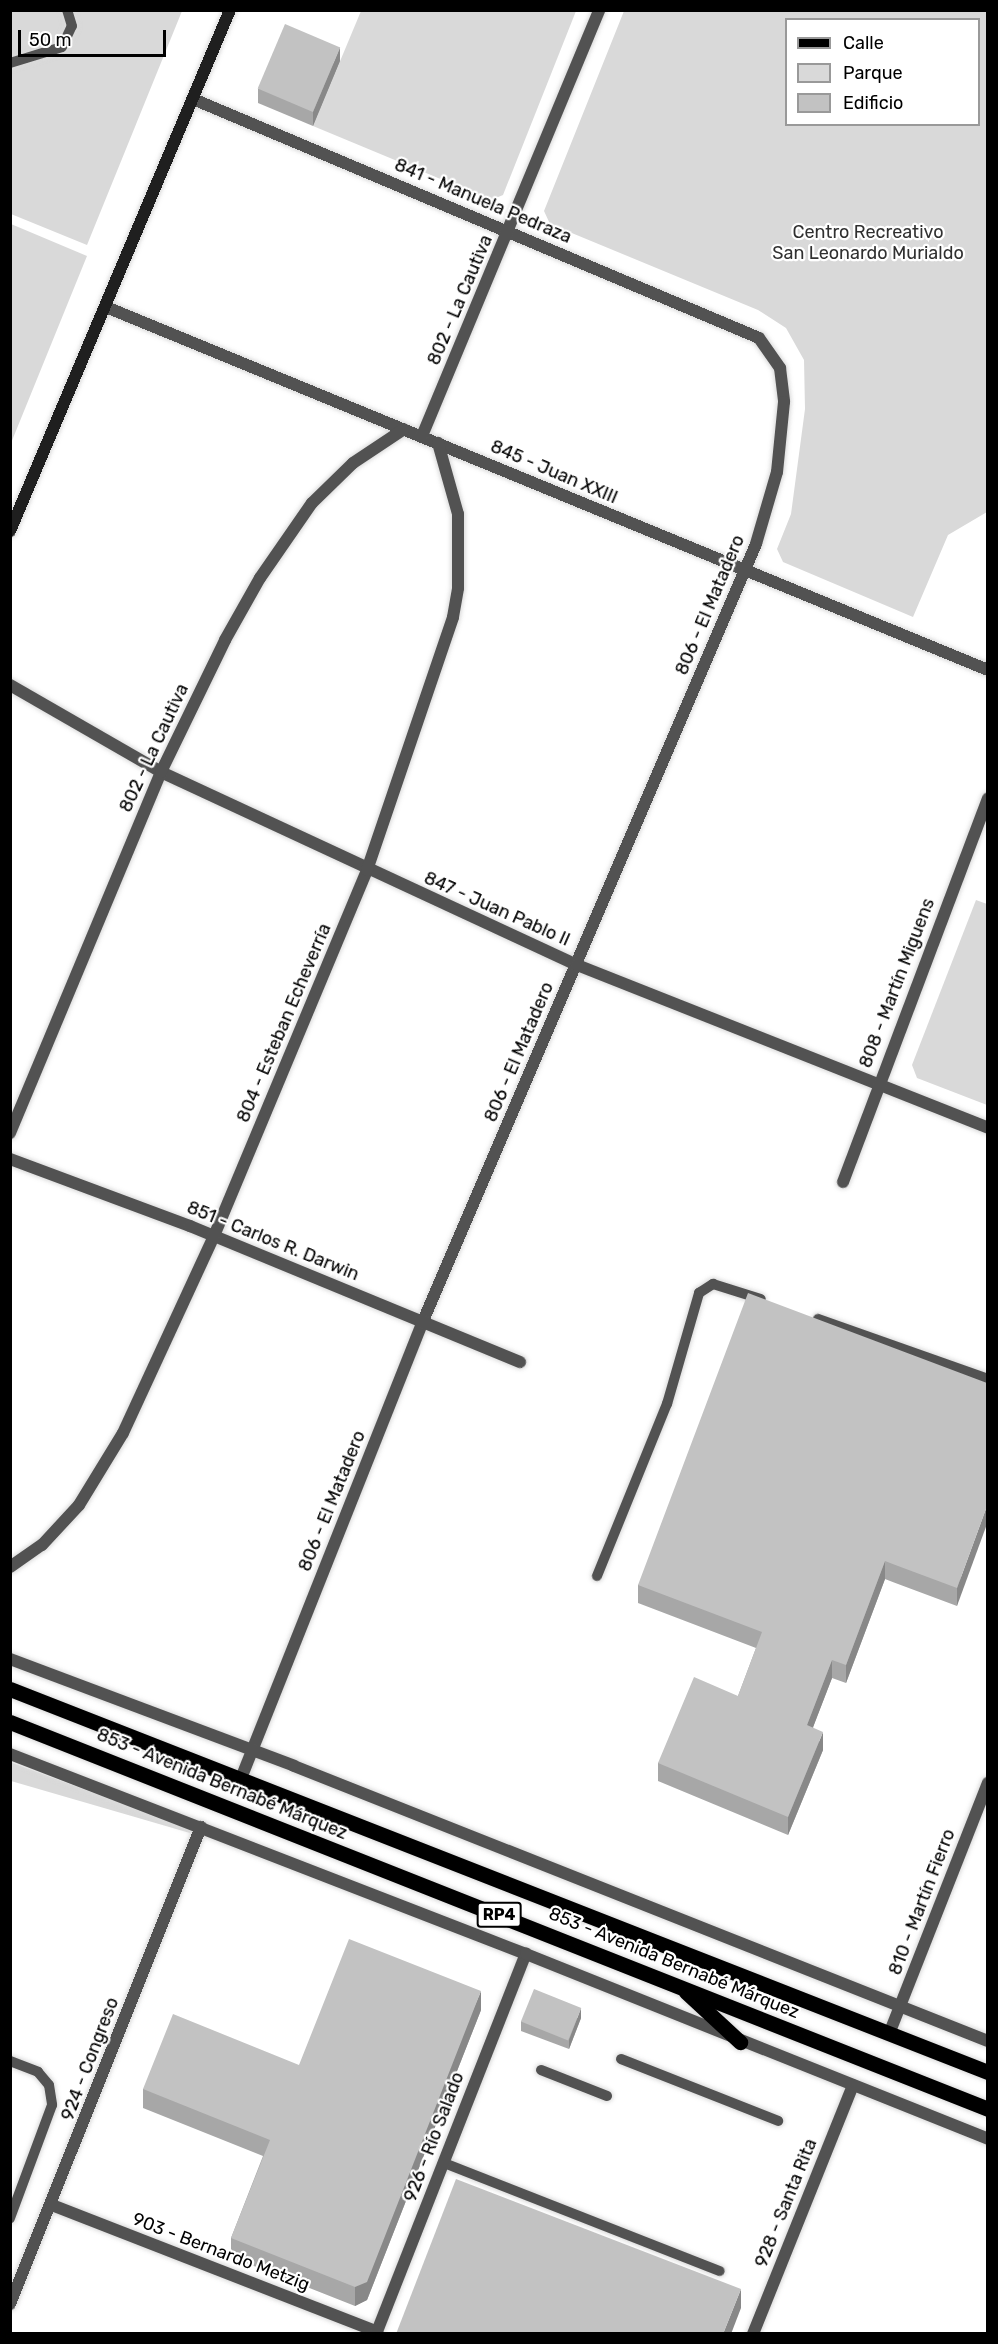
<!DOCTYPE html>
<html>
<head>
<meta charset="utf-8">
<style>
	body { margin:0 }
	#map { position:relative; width:998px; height:2344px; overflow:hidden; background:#fff; font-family:Rubik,sans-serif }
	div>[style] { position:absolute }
	.green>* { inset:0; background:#d9d9d9 }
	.roads { filter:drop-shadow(0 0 2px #dbdbdb) drop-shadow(0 0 2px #dbdbdb) }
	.service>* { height:10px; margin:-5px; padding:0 5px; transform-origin:5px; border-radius:5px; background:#525252 }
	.minor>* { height:12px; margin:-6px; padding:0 6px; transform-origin:6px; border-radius:6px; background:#525252 }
	.tertiary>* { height:12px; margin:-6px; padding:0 6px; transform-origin:6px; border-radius:6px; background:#525252 }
	.secondary>* { height:12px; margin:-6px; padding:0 6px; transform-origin:6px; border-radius:6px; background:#1f1f1f }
	.primary>* { height:15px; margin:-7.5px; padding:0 7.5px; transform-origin:7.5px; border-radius:7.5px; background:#000 }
	.wall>* { inset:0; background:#a7a7a7 }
	.shaded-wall>* { inset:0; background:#888 }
	.building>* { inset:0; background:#c2c2c2; transform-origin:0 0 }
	span { translate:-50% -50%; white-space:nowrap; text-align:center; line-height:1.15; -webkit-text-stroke:4.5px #fff; paint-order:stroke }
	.shield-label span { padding:2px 4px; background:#fff; border:2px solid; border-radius:4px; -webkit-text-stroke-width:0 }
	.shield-label { font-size:16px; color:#000; font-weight:700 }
	.street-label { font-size:18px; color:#000 }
	.park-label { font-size:18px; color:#303030 }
	.frame { position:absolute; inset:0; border:12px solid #000; pointer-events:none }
	.legend { position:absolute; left:785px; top:18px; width:195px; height:108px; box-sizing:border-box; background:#fff; border:2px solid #999; margin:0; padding:8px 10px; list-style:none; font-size:18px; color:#000 }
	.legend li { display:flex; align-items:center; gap:12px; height:30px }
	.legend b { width:30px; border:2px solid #999 }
	.scale { position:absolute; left:18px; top:30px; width:148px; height:27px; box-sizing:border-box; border:3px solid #000; border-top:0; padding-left:8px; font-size:18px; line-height:21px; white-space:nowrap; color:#000; -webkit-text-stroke:4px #fff; paint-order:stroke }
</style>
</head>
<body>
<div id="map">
	<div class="green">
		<div style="clip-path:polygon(10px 11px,182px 11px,87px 245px,11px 214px)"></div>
		<div style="clip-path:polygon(361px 11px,576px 11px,503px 195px,491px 200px,313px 126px)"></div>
		<div style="clip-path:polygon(evenodd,624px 11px,987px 11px,987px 512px,948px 535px,913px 617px,783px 562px,777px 549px,791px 514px,805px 409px,804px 360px,786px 328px,758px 310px,550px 224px,544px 211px,624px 11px,786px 20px,978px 20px,978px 124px,786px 124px,786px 20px)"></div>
		<div style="clip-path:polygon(11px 224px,87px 256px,11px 443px)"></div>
		<div style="clip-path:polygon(976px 900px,987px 904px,987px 1105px,917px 1078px,912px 1065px)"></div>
		<div style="clip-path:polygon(10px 1762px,191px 1829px,190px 1833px,11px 1781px)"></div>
	</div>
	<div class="roads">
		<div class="service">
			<div style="left:10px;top:63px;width:54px;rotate:-17.1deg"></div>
			<div style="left:62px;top:47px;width:23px;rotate:-65deg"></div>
			<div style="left:72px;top:26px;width:17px;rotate:-107deg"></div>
			<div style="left:818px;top:1319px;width:180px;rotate:19.4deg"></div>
			<div style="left:597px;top:1576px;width:186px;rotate:-67.9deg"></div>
			<div style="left:667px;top:1404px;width:116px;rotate:-73.9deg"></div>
			<div style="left:699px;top:1293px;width:17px;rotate:-33deg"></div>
			<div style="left:713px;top:1284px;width:50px;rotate:17.4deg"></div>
			<div style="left:621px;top:2059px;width:169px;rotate:21.5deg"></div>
			<div style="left:10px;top:2061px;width:30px;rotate:21deg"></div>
			<div style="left:38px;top:2072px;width:17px;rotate:50deg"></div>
			<div style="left:49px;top:2085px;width:20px;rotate:81deg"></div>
			<div style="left:52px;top:2105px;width:121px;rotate:110.4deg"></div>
			<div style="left:541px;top:2070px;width:71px;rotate:21.5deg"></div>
			<div style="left:444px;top:2163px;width:296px;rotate:21.4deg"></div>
		</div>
		<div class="minor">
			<div style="left:193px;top:99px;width:614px;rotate:22.89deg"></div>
			<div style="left:759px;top:338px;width:37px;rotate:55deg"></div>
			<div style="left:780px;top:368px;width:34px;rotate:83deg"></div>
			<div style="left:784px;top:402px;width:70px;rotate:95.7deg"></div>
			<div style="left:777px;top:472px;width:75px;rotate:106.3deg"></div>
			<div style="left:756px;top:544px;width:845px;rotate:113.2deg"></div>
			<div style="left:423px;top:1321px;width:492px;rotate:111.7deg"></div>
			<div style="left:106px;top:307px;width:954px;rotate:22.37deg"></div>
			<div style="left:422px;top:436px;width:461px;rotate:-67.4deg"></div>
			<div style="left:10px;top:685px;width:174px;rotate:29.9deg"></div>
			<div style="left:161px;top:772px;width:459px;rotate:24.9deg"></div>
			<div style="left:577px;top:965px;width:442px;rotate:21.6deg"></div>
			<div style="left:10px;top:1133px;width:391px;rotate:-67.3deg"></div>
			<div style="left:161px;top:772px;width:147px;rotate:-64.1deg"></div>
			<div style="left:225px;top:640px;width:71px;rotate:-60.6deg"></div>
			<div style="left:260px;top:578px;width:91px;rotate:-55.3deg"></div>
			<div style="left:312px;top:503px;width:57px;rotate:-44.3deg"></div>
			<div style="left:353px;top:463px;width:61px;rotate:-33.7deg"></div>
			<div style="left:10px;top:1159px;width:192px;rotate:20.4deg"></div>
			<div style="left:190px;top:1226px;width:357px;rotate:22.4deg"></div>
			<div style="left:843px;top:1182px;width:410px;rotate:-69.3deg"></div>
			<div style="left:10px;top:1567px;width:39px;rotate:-35deg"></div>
			<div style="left:42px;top:1545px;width:54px;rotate:-47.2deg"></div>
			<div style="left:79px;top:1505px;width:84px;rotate:-58.6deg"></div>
			<div style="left:123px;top:1433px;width:217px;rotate:-65.2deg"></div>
			<div style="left:214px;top:1236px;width:397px;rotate:-67.3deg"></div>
			<div style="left:367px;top:870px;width:267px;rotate:-71.2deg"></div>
			<div style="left:453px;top:617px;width:29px;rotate:-80deg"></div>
			<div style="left:458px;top:588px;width:74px;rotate:-90deg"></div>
			<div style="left:458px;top:514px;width:74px;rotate:-105.7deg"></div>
			<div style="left:889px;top:2034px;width:270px;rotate:-68.5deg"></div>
			<div style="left:52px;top:2205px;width:349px;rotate:21.3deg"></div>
			<div style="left:10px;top:2304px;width:514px;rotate:-68.18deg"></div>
			<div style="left:376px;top:2334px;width:409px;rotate:-68.5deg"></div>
			<div style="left:753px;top:2334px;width:268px;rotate:-68.1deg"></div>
		</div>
		<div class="tertiary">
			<div style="left:10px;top:1659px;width:303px;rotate:20.6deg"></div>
			<div style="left:294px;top:1766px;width:746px;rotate:21.62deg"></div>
			<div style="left:10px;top:1754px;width:553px;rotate:21.19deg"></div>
			<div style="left:526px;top:1954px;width:498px;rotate:21.8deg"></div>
		</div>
		<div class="secondary">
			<div style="left:10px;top:531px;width:566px;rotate:-67.11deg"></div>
		</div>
		<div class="primary">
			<div style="left:10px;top:1689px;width:1050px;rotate:21.39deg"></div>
			<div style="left:10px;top:1722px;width:1052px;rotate:21.59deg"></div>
			<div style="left:686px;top:1992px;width:74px;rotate:42.8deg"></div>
		</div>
	</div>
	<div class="wall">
		<div style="clip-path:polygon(340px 61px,313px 126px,258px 103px,258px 89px)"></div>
		<div style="clip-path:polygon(987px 1313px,987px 1337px,986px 1334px,986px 1319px)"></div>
		<div style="clip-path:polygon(987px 1383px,957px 1606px,885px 1579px,846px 1683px,832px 1678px,813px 1727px,823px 1750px,788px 1835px,658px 1781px,658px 1763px,738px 1696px,756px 1648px,638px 1603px,638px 1585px)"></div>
		<div style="clip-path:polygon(481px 2010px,367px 2300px,355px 2306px,231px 2257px,231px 2238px,263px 2156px,143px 2108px,143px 2089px,299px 2065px)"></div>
		<div style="clip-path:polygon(581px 2018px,569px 2049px,521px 2031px,521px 2021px)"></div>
	</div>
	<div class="shaded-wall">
		<div style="clip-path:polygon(340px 47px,340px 61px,313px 126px,313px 112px)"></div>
		<div style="clip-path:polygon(987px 1506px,987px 1524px,957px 1606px,957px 1588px)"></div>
		<div style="clip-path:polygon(885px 1561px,885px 1579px,846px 1683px,846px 1665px)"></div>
		<div style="clip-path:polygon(832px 1660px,832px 1678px,807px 1743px,807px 1725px)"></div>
		<div style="clip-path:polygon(823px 1732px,823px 1750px,788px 1835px,788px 1817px)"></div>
		<div style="clip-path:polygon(481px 1991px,481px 2010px,367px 2300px,355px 2306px,355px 2287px)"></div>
		<div style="clip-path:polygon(581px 2008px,581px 2018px,569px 2049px,569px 2040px)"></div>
		<div style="clip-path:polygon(741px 2289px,741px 2308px,731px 2334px,723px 2334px)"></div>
	</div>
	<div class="building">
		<div style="left:285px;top:24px;width:60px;height:70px;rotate:23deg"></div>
		<div style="clip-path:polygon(748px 1293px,987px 1383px,987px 1506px,957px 1588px,885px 1561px,846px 1665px,832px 1660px,807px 1725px,823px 1732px,788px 1817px,658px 1763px,694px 1677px,738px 1696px,762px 1632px,638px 1585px)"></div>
		<div style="clip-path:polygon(349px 1939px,481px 1991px,367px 2282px,355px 2287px,231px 2238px,270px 2140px,143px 2089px,173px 2014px,299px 2065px)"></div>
		<div style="left:534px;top:1989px;width:51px;height:35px;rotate:22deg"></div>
		<div style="clip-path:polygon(456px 2179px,741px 2289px,723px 2334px,396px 2334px)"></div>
	</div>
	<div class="shield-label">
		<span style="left:499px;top:1915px">RP4</span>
	</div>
	<div class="street-label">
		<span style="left:483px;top:201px;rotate:23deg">841 - Manuela Pedraza</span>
		<span style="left:460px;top:300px;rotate:-67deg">802 - La Cautiva</span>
		<span style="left:554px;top:472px;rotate:23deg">845 - Juan XXIII</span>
		<span style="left:710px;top:605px;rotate:-67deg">806 - El Matadero</span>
		<span style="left:154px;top:748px;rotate:-65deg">802 - La Cautiva</span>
		<span style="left:497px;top:909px;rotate:24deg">847 - Juan Pablo II</span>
		<span style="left:897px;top:983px;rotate:-69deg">808 - Martín Miguens</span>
		<span style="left:284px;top:1023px;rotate:-67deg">804 - Esteban Echeverría</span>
		<span style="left:519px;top:1052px;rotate:-67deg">806 - El Matadero</span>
		<span style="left:273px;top:1241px;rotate:22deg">851 - Carlos R. Darwin</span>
		<span style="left:332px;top:1501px;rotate:-68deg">806 - El Matadero</span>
		<span style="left:222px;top:1784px;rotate:22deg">853 - Avenida Bernabé Márquez</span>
		<span style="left:922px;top:1902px;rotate:-69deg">810 - Martín Fierro</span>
		<span style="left:674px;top:1963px;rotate:22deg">853 - Avenida Bernabé Márquez</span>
		<span style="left:90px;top:2059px;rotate:-69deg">924 - Congreso</span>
		<span style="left:434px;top:2137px;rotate:-69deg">926 - Río Salado</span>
		<span style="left:786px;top:2203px;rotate:-68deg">928 - Santa Rita</span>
		<span style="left:221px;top:2252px;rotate:21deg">903 - Bernardo Metzig</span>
	</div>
	<div class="park-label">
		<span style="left:868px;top:243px">Centro Recreativo<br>San Leonardo Murialdo</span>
	</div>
	<div class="frame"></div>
	<ul class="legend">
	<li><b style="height:8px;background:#000"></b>Calle</li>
	<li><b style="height:16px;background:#d9d9d9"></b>Parque</li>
	<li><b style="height:16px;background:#c2c2c2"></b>Edificio</li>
	</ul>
	<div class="scale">50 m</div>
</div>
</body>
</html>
